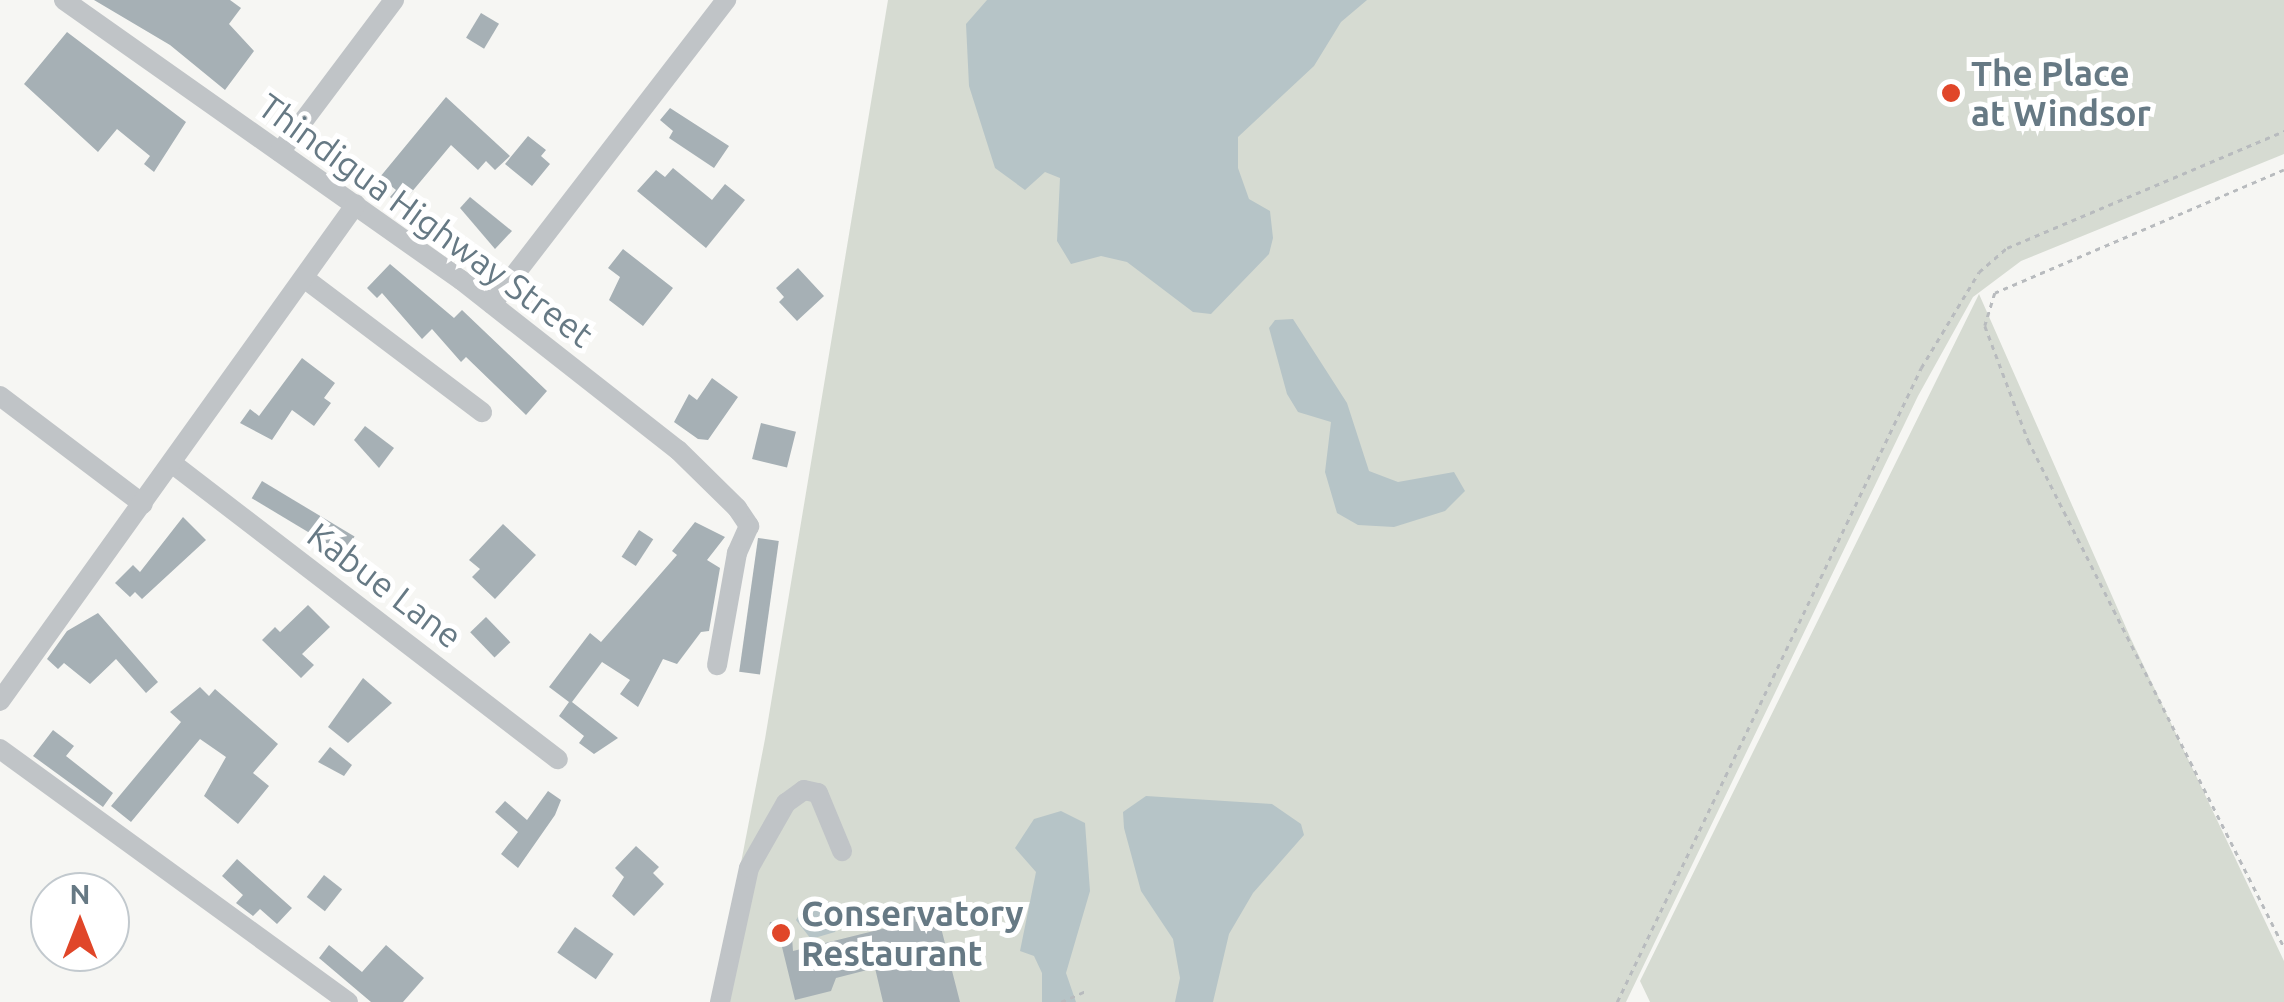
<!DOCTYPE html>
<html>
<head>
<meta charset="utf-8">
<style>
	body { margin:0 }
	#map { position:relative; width:2284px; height:1002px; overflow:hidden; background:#f6f6f3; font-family:Ubuntu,sans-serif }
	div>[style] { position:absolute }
	.green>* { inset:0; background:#d6dbd2 }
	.water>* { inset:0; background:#b6c4c7 }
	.building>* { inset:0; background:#a6b0b5; transform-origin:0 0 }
	.path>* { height:2.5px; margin-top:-1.25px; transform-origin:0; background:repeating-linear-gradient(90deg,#b8bbbe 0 5px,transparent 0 10px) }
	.minor>* { height:20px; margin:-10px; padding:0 10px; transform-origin:10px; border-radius:10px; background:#c0c4c7 }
	.dots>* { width:28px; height:28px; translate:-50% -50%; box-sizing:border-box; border:5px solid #fff; border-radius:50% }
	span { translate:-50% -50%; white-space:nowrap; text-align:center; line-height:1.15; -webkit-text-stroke:10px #fff; paint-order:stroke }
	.poi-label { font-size:35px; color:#667984; font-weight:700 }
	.left { translate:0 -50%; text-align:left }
	.street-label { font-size:35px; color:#667984 }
	.north { position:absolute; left:30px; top:872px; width:100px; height:100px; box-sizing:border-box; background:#fff; border:2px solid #c2c9ce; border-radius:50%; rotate:0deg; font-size:28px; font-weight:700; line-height:40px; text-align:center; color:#667984 }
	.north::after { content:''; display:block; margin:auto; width:35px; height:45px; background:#e04629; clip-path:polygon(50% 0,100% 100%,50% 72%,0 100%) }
</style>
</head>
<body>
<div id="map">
	<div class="green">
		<div style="clip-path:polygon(888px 0,2284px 0,2284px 154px,2021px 261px,1973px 297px,1918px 396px,1626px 1002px,714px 1002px,765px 739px)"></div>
		<div style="clip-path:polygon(1979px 294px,2131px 639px,2284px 961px,2284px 1002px,1650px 1002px,1640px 981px)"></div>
	</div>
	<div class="water">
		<div style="clip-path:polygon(987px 0,1367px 0,1341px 22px,1314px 66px,1238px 137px,1238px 168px,1249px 199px,1270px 211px,1273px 238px,1269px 254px,1211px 314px,1193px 312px,1127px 262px,1101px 256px,1071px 264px,1057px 241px,1060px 178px,1045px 172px,1025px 190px,995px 168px,969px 86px,966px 24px)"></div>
		<div style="clip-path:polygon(1293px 319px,1347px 403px,1369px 471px,1398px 482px,1454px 472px,1465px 491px,1445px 511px,1394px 527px,1358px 525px,1337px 513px,1325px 472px,1331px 422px,1298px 412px,1287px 394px,1269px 328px,1275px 320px)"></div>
		<div style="clip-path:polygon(1146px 796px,1272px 804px,1301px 824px,1304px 835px,1253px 893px,1229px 934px,1213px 1002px,1175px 1002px,1180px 978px,1173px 939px,1141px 891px,1124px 828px,1123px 812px)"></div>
		<div style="clip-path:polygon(1061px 811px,1085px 823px,1090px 891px,1066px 973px,1076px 1002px,1042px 1002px,1042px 973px,1034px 956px,1020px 951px,1036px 872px,1015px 848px,1034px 819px)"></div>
		<div style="clip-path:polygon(827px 901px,841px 909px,843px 918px,835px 932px,811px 939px,796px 920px,804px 907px)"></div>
	</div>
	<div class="building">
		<div style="clip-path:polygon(94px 0,230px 0,241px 8px,229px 24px,254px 51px,225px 90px,170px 45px)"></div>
		<div style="left:481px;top:13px;width:21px;height:29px;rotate:31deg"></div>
		<div style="clip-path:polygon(67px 32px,186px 122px,154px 172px,144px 164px,150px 156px,117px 129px,98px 152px,24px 84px)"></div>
		<div style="clip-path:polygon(446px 97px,510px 156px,495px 170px,486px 161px,478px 170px,451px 145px,400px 206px,390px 197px,396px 190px,380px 177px)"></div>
		<div style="clip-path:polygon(670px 108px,729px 146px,714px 168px,669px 138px,673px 131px,660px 120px)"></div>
		<div style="clip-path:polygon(528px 136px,546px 150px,541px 156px,550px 164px,532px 186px,505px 164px)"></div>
		<div style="clip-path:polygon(673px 168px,712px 200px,725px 184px,745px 200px,706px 248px,637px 191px,656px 170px,665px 177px)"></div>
		<div style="clip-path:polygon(470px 197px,512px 231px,495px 249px,460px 208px)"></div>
		<div style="clip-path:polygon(623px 249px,673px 288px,643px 326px,609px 300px,620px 277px,608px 268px)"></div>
		<div style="clip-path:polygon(390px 264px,454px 318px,462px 310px,547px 391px,526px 415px,466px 357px,461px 362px,432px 329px,422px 339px,382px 293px,377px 298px,367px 288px)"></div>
		<div style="clip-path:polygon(798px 268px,824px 296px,797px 321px,779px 302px,784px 297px,776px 288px)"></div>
		<div style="clip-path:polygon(302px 358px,335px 383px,324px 398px,331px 403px,314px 426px,292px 410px,272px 440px,240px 423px,250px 409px,259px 416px)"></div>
		<div style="clip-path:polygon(712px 378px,738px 397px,708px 440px,698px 439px,674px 422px,689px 394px,697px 400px)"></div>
		<div style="left:761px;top:423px;width:36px;height:37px;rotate:14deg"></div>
		<div style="clip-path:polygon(365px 426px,394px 448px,379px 468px,354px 440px)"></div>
		<div style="left:262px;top:481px;width:108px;height:20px;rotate:31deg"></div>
		<div style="clip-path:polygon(183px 517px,206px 540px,142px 599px,135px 592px,130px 597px,115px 583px,133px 565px,140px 572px)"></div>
		<div style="clip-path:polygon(695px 522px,725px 537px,707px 560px,720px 568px,709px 631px,701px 632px,677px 664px,663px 659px,638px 707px,620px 694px,630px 680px,602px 662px,572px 702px,618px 738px,594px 754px,579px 743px,584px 736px,559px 716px,569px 702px,549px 687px,590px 633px,601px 642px,677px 555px,672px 551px)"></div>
		<div style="clip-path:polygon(503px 524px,536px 555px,495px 599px,472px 577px,480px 569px,469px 560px)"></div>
		<div style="left:639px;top:530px;width:17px;height:32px;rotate:33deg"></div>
		<div style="left:758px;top:538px;width:21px;height:135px;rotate:8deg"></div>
		<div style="clip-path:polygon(308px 605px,330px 627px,302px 654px,314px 665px,301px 678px,262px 640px,275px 627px,280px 632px)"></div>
		<div style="clip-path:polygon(98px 613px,158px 682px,146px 693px,116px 659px,90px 684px,64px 663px,58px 669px,47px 659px,67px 631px)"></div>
		<div style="left:486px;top:617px;width:35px;height:22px;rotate:46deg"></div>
		<div style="clip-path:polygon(363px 678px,392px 703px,348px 743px,328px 727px)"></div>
		<div style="clip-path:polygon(200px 687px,209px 696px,215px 689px,278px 744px,253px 773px,269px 786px,238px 824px,204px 796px,226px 757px,200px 739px,131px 822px,111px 806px,181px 722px,170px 712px)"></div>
		<div style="clip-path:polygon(53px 730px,74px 746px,66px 756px,113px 793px,103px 807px,33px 756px)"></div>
		<div style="clip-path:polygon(330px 747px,352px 765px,344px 776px,318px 762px)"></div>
		<div style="clip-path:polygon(548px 791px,561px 800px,555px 815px,518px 868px,501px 854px,518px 832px,495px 812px,505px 801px,527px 820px)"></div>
		<div style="clip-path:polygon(636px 846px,659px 867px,653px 873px,664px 884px,634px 916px,612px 896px,624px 877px,615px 868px)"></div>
		<div style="clip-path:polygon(237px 859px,292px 908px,277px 924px,260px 909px,253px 916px,236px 903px,243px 895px,222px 876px)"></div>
		<div style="left:324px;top:875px;width:23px;height:28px;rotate:38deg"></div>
		<div style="clip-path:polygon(912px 907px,916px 922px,938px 916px,960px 1002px,883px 1002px,875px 968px,836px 978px,831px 991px,795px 1000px,782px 947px,767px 936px,770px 922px,791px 923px,793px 951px,890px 927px,887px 913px)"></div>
		<div style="left:575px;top:927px;width:47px;height:31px;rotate:35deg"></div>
		<div style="clip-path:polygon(329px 945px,362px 972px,386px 945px,424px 978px,403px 1002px,371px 1002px,319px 958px)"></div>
	</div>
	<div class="path">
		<div style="left:2284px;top:170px;width:314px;rotate:156.9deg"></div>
		<div style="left:1995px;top:293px;width:34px;rotate:107deg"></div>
		<div style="left:1985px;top:326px;width:122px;rotate:69.3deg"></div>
		<div style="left:2028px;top:440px;width:568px;rotate:63.21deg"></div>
		<div style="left:1061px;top:1002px;width:27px;rotate:-24deg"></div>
		<div style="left:1617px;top:1002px;width:703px;rotate:-64.38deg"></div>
		<div style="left:1921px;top:368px;width:112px;rotate:-58.9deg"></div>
		<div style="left:1979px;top:272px;width:37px;rotate:-41deg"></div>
		<div style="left:2007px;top:248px;width:301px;rotate:-22.9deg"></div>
	</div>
	<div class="minor">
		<div style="left:64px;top:0;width:486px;rotate:35.2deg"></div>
		<div style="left:461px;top:280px;width:276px;rotate:38.1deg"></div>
		<div style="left:678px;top:450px;width:83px;rotate:44.5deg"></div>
		<div style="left:737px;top:508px;width:22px;rotate:56deg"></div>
		<div style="left:749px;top:526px;width:30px;rotate:114deg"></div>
		<div style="left:737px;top:553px;width:114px;rotate:100.1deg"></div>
		<div style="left:280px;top:152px;width:190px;rotate:-53.1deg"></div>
		<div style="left:304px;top:278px;width:223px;rotate:37deg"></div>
		<div style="left:492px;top:304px;width:384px;rotate:-52.4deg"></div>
		<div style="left:0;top:396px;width:179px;rotate:37.1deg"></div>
		<div style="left:173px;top:464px;width:485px;rotate:37.5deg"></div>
		<div style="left:0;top:701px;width:611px;rotate:-54.39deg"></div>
		<div style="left:0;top:749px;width:430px;rotate:36deg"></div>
		<div style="left:720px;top:1002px;width:137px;rotate:-77.8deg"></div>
		<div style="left:749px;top:868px;width:75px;rotate:-60.4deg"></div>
		<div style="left:786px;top:803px;width:22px;rotate:-36deg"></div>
		<div style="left:804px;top:790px;width:14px;rotate:12deg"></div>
		<div style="left:818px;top:793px;width:63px;rotate:67.5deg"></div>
	</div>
	<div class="dots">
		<div style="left:1951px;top:93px;background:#e04629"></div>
		<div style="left:781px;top:933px;background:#e04629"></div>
	</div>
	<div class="poi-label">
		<span class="left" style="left:1971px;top:93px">The Place<br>at Windsor</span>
		<span class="left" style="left:801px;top:933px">Conservatory<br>Restaurant</span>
	</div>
	<div class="street-label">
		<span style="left:426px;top:220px;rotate:36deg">Thindigua Highway Street</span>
		<span style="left:385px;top:585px;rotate:37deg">Kabue Lane</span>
	</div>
	<div class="north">N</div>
</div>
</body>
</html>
